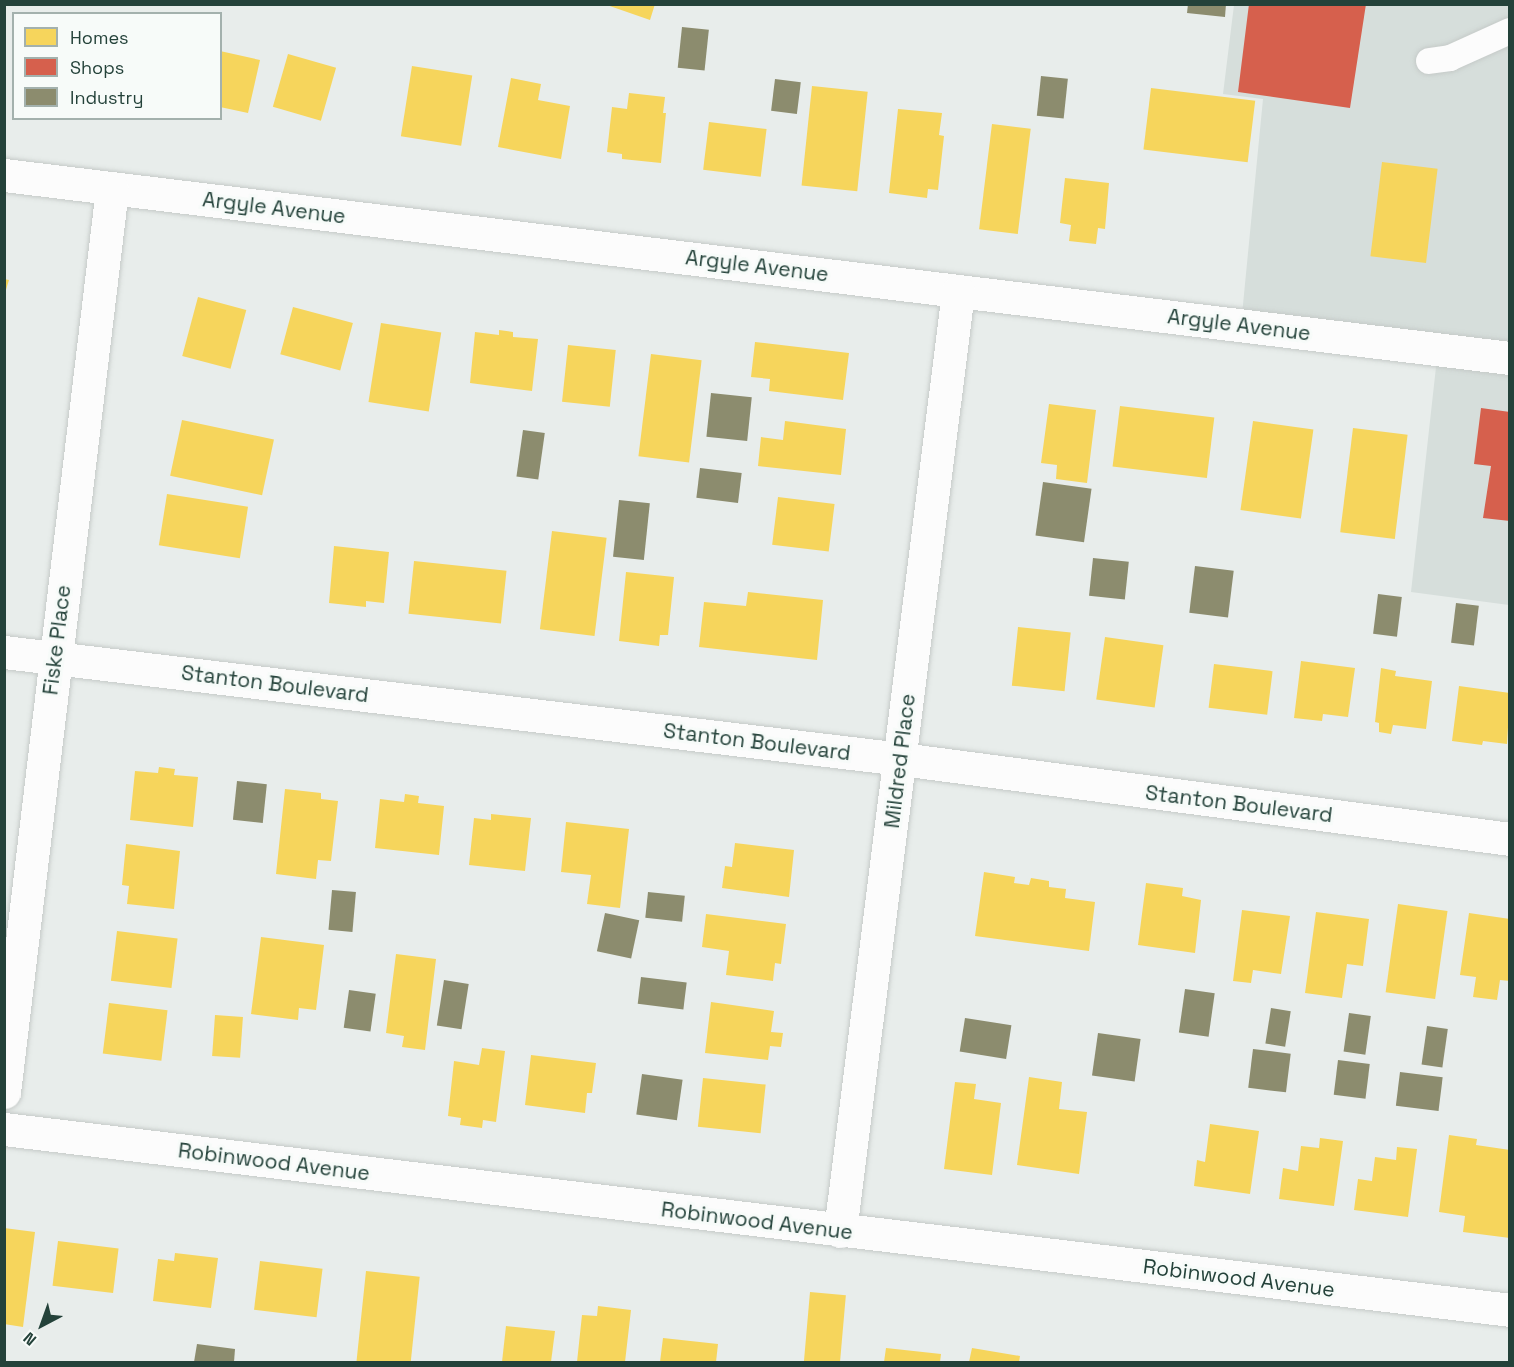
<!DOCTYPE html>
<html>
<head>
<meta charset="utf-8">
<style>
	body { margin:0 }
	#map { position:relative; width:1514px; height:1367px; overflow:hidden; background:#e8edeb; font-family:"Space Grotesk",sans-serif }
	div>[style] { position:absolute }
	.built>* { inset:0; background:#d6dedb }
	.homes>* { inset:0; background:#f6d55c; transform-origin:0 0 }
	.shops>* { inset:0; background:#d6604d }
	.industry>* { inset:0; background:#8c8c6e; transform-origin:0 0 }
	.roads { filter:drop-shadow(0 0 2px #c5cac8) drop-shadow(0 0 2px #c5cac8) }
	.service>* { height:26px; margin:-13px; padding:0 13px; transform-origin:13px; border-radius:13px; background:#fcfcfc }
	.minor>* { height:33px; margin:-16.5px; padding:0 16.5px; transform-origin:16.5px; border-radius:16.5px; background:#fcfcfc }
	span { translate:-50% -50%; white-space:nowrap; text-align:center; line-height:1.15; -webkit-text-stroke:6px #f7fbf9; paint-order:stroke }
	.street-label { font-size:21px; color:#24423a }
	.frame { position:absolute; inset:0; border:6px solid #24423a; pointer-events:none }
	.legend { position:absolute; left:12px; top:12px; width:210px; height:108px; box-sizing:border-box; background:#f7fbf9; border:2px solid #a3b1ad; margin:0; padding:8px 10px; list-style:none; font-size:18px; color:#24423a }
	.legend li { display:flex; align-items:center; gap:12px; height:30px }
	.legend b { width:30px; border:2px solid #a3b1ad }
	.north { position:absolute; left:12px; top:1295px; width:60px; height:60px; -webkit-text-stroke:4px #f7fbf9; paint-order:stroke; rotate:221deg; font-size:16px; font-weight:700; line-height:24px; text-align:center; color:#24423a }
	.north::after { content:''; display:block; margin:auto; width:21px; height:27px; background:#24423a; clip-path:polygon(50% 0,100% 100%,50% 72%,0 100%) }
</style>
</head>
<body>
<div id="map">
	<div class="built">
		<div style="clip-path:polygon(1234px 5px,1509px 5px,1509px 605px,1411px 592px,1438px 349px,1241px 325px,1263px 99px,1223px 94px)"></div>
	</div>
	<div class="homes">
		<div style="clip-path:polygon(604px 4px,655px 4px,650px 20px)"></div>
		<div style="clip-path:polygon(220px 51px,260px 60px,248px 113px,220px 107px)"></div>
		<div style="left:288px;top:54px;width:50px;height:55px;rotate:16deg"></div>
		<div style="left:412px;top:66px;width:61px;height:71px;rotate:9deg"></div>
		<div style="clip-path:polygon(511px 78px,541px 84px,538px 100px,570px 106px,561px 159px,498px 147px)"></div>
		<div style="left:812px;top:86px;width:56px;height:100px;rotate:6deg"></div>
		<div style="left:1151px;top:88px;width:105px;height:62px;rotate:7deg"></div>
		<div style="clip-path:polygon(629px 93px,665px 97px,663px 113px,666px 113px,661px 163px,622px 159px,622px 154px,607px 152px,612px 107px,627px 109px)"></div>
		<div style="clip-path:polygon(898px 109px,942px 113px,939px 135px,944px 136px,938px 190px,928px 189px,927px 198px,889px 193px)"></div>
		<div style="left:709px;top:122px;width:58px;height:48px;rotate:7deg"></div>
		<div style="left:992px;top:124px;width:39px;height:106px;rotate:7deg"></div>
		<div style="left:1382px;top:162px;width:56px;height:95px;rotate:7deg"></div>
		<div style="clip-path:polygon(1065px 178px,1109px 183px,1105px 229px,1098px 228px,1096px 244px,1069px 241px,1071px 225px,1060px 223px)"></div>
		<div style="clip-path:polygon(4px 279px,9px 280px,5px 293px,4px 293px)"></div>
		<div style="left:198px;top:297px;width:50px;height:61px;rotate:15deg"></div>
		<div style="left:293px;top:307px;width:62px;height:49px;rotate:15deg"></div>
		<div style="left:381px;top:323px;width:61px;height:80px;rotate:9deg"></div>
		<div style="clip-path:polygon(499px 330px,513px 332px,513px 337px,538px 339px,532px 391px,470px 383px,475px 332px,499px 335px)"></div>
		<div style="clip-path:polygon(755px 342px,849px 353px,843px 400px,769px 391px,770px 379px,751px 377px)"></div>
		<div style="left:568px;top:345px;width:48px;height:57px;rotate:6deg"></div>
		<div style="left:651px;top:354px;width:51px;height:103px;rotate:7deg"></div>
		<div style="clip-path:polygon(1049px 404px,1096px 410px,1087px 483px,1056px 479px,1057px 465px,1041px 463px)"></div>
		<div style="left:1120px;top:406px;width:95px;height:61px;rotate:7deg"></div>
		<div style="left:182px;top:420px;width:94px;height:57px;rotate:12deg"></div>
		<div style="clip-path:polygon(785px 421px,846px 429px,841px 475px,758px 466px,761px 437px,783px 440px)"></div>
		<div style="left:1253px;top:421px;width:61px;height:90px;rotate:8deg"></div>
		<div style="left:1353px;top:428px;width:55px;height:105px;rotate:7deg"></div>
		<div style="left:167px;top:494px;width:82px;height:52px;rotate:9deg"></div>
		<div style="left:778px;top:497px;width:57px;height:48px;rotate:7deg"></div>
		<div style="left:552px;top:531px;width:55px;height:99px;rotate:7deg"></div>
		<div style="clip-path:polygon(334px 546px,389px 552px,384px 603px,366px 601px,366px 607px,329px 603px)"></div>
		<div style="left:414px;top:561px;width:93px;height:53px;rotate:6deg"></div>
		<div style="clip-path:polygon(626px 572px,674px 577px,668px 635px,660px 635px,659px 646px,619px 641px)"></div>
		<div style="clip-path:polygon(748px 592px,823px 600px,817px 660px,699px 647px,704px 602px,746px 606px)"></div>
		<div style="left:1018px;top:627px;width:53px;height:59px;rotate:6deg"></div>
		<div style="left:1105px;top:637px;width:59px;height:63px;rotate:8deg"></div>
		<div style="clip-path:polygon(1301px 661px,1355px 668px,1348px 717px,1323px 714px,1322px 721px,1294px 718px)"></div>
		<div style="left:1214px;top:664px;width:59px;height:44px;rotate:7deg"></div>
		<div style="clip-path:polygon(1381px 668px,1396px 671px,1395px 676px,1432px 681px,1426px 729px,1393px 725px,1391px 734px,1379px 732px,1379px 723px,1375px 722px)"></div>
		<div style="clip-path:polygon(1459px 686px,1510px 693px,1507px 744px,1483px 741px,1482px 745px,1452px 741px)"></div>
		<div style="clip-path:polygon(159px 767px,175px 769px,174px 775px,198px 777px,193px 827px,130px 820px,135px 771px,158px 773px)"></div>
		<div style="clip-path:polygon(285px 789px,321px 793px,321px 799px,338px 801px,331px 861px,318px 860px,316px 879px,276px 874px)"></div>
		<div style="clip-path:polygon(405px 794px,419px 796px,418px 803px,444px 806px,439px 855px,375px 848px,380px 799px,404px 802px)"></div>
		<div style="clip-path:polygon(491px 814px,531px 818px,525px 871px,469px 865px,474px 818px,491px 820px)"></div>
		<div style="clip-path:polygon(566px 822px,629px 829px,620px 908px,587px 904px,591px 875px,561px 872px)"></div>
		<div style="clip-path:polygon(735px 843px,794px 850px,789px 897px,722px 888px,725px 866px,732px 867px)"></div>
		<div style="clip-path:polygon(126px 844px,180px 851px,174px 909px,127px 904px,129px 886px,122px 885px)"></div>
		<div style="clip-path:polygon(984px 872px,1015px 877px,1014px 883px,1029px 885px,1031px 878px,1049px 881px,1049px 887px,1066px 889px,1065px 898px,1095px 902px,1089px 951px,975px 936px)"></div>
		<div style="clip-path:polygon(1146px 883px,1183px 888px,1182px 896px,1201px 900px,1195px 953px,1138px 945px)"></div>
		<div style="left:1398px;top:904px;width:50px;height:89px;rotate:8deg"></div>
		<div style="clip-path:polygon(1242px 910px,1290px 916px,1281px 974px,1253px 970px,1251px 983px,1233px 981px)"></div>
		<div style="clip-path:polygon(1316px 912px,1369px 919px,1363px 966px,1347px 964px,1342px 998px,1305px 993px)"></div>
		<div style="clip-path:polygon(1469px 913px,1510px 919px,1510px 981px,1500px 980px,1497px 1000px,1473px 997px,1476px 977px,1460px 975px)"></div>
		<div style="clip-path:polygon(706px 914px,786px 924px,781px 964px,775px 963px,773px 981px,726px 975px,729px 951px,702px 947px)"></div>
		<div style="left:117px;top:931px;width:61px;height:50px;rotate:7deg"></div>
		<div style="clip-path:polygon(261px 937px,324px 945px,316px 1010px,299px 1008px,298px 1020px,251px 1014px)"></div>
		<div style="clip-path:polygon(396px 954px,436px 959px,425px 1050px,402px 1047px,404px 1036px,386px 1033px)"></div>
		<div style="clip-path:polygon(711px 1002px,774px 1011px,771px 1032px,783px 1033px,781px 1047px,770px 1046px,768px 1060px,705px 1053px)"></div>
		<div style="left:109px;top:1003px;width:59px;height:51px;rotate:7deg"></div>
		<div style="left:215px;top:1015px;width:28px;height:41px;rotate:4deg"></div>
		<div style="clip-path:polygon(482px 1048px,505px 1051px,496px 1122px,483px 1120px,482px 1128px,460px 1125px,461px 1118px,448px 1116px,454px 1061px,479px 1065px)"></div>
		<div style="clip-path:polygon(531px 1055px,596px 1063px,592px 1093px,587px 1093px,585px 1113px,525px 1105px)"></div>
		<div style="clip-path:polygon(1029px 1077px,1062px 1082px,1059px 1109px,1087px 1112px,1079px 1174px,1017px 1165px)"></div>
		<div style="left:703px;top:1078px;width:63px;height:49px;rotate:6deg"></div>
		<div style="clip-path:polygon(955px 1082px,976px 1084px,974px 1099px,1001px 1103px,992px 1175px,944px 1169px)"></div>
		<div style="clip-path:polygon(1210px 1124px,1259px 1131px,1250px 1194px,1194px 1186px,1197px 1160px,1205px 1162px)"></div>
		<div style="clip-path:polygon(1449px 1135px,1477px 1139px,1476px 1145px,1510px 1150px,1510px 1238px,1463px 1232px,1465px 1216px,1439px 1212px)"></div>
		<div style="clip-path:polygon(1320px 1138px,1343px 1141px,1334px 1206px,1279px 1199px,1283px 1168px,1298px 1171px,1301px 1146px,1319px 1148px)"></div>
		<div style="clip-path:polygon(1397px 1147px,1417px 1149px,1408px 1217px,1354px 1210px,1358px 1179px,1372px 1181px,1375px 1157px,1396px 1160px)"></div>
		<div style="clip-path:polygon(4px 1228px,35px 1232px,23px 1327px,4px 1324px)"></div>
		<div style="left:58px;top:1241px;width:61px;height:45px;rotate:7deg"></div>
		<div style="clip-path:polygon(175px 1253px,218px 1258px,211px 1308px,153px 1301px,158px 1259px,174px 1261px)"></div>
		<div style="left:260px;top:1261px;width:63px;height:49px;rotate:7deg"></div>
		<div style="left:366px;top:1271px;width:54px;height:92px;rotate:6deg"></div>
		<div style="left:810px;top:1292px;width:36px;height:70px;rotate:5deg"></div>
		<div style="clip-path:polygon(598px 1306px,631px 1310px,625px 1362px,577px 1362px,582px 1315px,597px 1316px)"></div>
		<div style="clip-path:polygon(506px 1326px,555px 1331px,551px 1362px,502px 1362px)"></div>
		<div style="clip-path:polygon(663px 1338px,718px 1344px,716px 1362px,660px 1362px)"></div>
		<div style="clip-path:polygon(886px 1348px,941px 1354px,940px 1362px,884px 1362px)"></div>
		<div style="clip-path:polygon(972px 1348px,1020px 1356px,1019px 1362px,969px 1362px)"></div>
	</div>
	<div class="shops">
		<div style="clip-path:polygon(1249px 4px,1366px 4px,1350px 108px,1238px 92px)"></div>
		<div style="clip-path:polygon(1481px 408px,1510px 412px,1510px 521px,1483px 518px,1491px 466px,1474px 464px)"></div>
	</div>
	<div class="industry">
		<div style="clip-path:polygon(1188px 4px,1226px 4px,1225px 17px,1187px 13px)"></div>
		<div style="left:682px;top:27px;width:27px;height:41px;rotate:6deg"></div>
		<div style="left:1041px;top:76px;width:27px;height:40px;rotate:6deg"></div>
		<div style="left:775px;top:79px;width:26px;height:32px;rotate:7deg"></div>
		<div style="left:711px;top:393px;width:41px;height:44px;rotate:6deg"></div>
		<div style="left:523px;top:430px;width:22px;height:47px;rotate:8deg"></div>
		<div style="left:700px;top:468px;width:42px;height:30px;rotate:7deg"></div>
		<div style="left:1043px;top:482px;width:49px;height:54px;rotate:8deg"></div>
		<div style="left:619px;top:500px;width:31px;height:57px;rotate:6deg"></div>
		<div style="left:1093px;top:558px;width:36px;height:38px;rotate:6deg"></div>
		<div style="left:1195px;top:566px;width:39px;height:47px;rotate:7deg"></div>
		<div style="left:1378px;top:594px;width:24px;height:40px;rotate:7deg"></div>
		<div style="left:1456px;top:603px;width:23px;height:40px;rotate:7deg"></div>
		<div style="left:237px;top:781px;width:30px;height:39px;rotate:6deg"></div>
		<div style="left:332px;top:890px;width:24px;height:40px;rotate:5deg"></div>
		<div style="left:648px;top:892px;width:37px;height:26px;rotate:6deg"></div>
		<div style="left:605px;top:913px;width:35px;height:39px;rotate:12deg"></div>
		<div style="left:641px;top:977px;width:46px;height:27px;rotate:7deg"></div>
		<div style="left:444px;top:980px;width:25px;height:46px;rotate:9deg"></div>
		<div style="left:1185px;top:989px;width:30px;height:44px;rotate:8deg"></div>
		<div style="left:349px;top:990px;width:27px;height:38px;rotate:8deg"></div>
		<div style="left:1271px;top:1008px;width:20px;height:36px;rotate:9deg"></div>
		<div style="left:1349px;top:1013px;width:22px;height:39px;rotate:8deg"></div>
		<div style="left:965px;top:1018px;width:47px;height:34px;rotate:9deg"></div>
		<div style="left:1427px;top:1026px;width:21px;height:39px;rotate:8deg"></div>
		<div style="left:1098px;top:1033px;width:43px;height:43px;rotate:8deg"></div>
		<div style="left:1253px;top:1049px;width:38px;height:39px;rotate:7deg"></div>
		<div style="left:1338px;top:1060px;width:32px;height:35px;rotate:7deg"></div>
		<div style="left:1400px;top:1072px;width:43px;height:34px;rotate:7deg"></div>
		<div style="left:642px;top:1074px;width:41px;height:41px;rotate:8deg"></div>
		<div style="clip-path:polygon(197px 1344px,235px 1349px,234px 1362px,194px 1362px)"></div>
	</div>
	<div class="roads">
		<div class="service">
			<div style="left:1429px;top:61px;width:21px;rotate:-8deg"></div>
			<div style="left:1450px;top:58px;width:66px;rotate:-24.2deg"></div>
		</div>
		<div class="minor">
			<div style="left:4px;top:175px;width:1517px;rotate:6.93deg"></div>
			<div style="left:4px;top:652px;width:903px;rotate:6.8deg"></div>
			<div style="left:901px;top:759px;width:614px;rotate:7.48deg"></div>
			<div style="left:4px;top:1092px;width:909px;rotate:-83.18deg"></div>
			<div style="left:4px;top:1129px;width:1517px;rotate:6.85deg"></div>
			<div style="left:840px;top:1231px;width:947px;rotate:-82.84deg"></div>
		</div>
	</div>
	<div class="street-label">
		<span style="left:274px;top:208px;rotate:7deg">Argyle Avenue</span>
		<span style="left:757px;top:266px;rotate:7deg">Argyle Avenue</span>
		<span style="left:1239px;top:325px;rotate:7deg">Argyle Avenue</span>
		<span style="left:57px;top:640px;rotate:-83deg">Fiske Place</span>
		<span style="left:275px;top:684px;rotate:7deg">Stanton Boulevard</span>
		<span style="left:757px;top:742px;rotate:7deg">Stanton Boulevard</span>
		<span style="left:900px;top:761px;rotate:-83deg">Mildred Place</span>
		<span style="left:1239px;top:804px;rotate:7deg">Stanton Boulevard</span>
		<span style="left:274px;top:1162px;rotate:7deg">Robinwood Avenue</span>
		<span style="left:757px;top:1221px;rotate:7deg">Robinwood Avenue</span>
		<span style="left:1239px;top:1278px;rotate:7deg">Robinwood Avenue</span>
	</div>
	<div class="frame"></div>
	<ul class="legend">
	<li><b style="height:16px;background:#f6d55c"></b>Homes</li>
	<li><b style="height:16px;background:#d6604d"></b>Shops</li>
	<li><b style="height:16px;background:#8c8c6e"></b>Industry</li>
	</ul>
	<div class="north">N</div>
</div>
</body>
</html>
